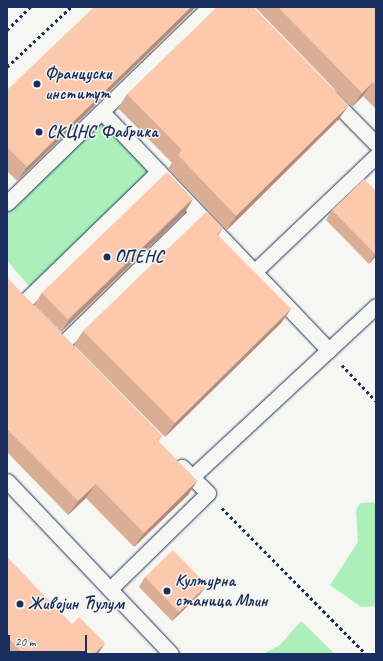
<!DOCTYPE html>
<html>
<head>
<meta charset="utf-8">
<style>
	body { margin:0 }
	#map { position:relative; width:383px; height:661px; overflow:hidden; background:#f6f6f2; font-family:Caveat,sans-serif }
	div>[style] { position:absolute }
	.green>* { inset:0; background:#abf0bb }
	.path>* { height:2.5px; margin-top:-1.25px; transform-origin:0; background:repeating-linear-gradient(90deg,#1b2f5e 0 3px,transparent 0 6px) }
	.roads { filter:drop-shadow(0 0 1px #1b2f5e) drop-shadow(0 0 1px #1b2f5e) }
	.lane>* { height:15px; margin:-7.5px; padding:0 7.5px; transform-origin:7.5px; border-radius:7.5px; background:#f6f6f2 }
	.wall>* { inset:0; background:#daad95 }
	.shaded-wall>* { inset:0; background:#b18d79 }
	.building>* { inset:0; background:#fdc9ad; transform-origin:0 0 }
	.dots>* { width:11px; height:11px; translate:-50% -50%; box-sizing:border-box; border:2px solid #f6f6f2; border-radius:50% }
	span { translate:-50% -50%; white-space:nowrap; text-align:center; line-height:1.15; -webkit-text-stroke:3px #f6f6f2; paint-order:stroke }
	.poi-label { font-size:17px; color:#1b2f5e; font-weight:700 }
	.left { translate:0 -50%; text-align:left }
	.frame { position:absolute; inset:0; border:8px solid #1b2f5e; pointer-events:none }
	.scale { position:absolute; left:8px; top:635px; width:79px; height:18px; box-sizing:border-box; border:2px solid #1b2f5e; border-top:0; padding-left:5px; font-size:12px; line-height:14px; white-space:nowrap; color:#1b2f5e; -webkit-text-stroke:3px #f6f6f2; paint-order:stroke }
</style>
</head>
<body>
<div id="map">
	<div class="green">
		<div style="clip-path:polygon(101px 118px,152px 168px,30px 287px,7px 261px,7px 209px)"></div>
		<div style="clip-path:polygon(376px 502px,376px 606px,361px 607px,330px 585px,358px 542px,356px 510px,360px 503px)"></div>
		<div style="clip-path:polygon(301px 621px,335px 654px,263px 654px,280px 645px)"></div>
	</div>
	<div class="path">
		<div style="left:7px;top:30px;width:33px;rotate:-45deg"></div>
		<div style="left:7px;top:67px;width:88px;rotate:-43.2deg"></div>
		<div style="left:342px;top:365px;width:50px;rotate:46.6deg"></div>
		<div style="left:222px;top:508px;width:205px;rotate:45.4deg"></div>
	</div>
	<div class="roads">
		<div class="lane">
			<div style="left:331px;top:98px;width:64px;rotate:45.6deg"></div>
			<div style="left:102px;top:112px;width:329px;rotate:46.4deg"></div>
			<div style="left:7px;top:203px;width:281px;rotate:-44.1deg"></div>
			<div style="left:254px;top:272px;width:168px;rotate:-43.6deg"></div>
			<div style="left:21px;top:305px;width:192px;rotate:-44.2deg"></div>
			<div style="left:61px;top:345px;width:190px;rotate:-44.4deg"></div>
			<div style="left:192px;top:477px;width:251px;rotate:-42.9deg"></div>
			<div style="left:7px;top:481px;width:238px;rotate:46.5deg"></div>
			<div style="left:110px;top:589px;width:137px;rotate:-44.4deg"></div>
			<div style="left:208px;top:493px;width:37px;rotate:-135deg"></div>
		</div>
	</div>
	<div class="wall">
		<div style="clip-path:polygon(196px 7px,17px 181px,7px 171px,7px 90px)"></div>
		<div style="clip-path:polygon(255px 7px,376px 7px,376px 109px,363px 96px,352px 107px)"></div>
		<div style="clip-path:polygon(127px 94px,339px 119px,227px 230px,168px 169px,172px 163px,118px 108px)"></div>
		<div style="clip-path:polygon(376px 191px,376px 256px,369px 264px,326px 220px,332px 210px)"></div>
		<div style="clip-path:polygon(193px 199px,185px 212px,61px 332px,34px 305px,42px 293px)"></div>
		<div style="clip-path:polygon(223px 228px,218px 236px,291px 309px,281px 323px,165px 437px,74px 345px,83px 331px)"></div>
		<div style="clip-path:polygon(7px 278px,162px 436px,158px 441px,197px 481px,188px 495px,134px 547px,86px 498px,68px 515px,7px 452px)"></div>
		<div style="clip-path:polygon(7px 557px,98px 654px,7px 654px)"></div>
		<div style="clip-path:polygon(145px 577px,200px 594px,172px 621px,139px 587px)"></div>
	</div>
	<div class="shaded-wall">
		<div style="clip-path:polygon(191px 7px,196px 7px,17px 181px,27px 167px)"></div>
		<div style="clip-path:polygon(373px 82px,363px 96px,352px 107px,362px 93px)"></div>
		<div style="clip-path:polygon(349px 105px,339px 119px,227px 230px,236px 216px)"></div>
		<div style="clip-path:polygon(193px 199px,185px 212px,61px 332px,69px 320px)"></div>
		<div style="clip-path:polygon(376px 253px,376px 256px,369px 264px,375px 254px)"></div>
		<div style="clip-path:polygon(291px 309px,281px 323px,165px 437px,175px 423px)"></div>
		<div style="clip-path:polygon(197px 481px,188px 495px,134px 547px,144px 533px)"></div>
		<div style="clip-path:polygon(96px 484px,86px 498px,68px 515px,78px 501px)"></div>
		<div style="clip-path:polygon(207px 585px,200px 594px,172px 621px,179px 612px)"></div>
		<div style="clip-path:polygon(105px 643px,98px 654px,94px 654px)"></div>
	</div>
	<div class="building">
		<div style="clip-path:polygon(94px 7px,191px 7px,27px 167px,7px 147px,7px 90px)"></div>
		<div style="clip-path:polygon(217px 7px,253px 7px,349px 105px,236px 216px,178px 155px,182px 150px,127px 94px)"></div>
		<div style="clip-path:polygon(278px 7px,376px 7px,376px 85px,373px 82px,362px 93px)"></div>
		<div style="left:167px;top:172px;width:37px;height:174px;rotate:46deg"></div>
		<div style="clip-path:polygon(364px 179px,376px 191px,376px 253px,375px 254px,332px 210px)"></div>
		<div style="clip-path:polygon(207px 211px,223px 228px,217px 234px,291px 309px,175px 423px,83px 331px)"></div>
		<div style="clip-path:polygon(7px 278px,162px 436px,157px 440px,197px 481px,144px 533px,96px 484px,78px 501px,7px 429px)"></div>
		<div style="left:173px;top:550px;width:49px;height:39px;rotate:46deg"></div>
		<div style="clip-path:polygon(7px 557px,72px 624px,79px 617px,105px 643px,94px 654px,24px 654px,7px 637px)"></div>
	</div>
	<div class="dots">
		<div style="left:37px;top:84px;background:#1b2f5e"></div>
		<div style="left:39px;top:132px;background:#1b2f5e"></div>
		<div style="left:107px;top:257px;background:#1b2f5e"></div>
		<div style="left:167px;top:591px;background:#1b2f5e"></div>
		<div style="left:20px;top:604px;background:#1b2f5e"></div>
	</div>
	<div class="poi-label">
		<span class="left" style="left:45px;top:84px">Француски<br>институт</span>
		<span class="left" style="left:47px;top:132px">СКЦНС Фабрика</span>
		<span class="left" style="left:115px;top:257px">ОПЕНС</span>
		<span class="left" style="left:175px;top:591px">Културна<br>станица Млин</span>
		<span class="left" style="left:28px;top:604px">Живојин Ћулум</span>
	</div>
	<div class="frame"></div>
	<div class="scale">20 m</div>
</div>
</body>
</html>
